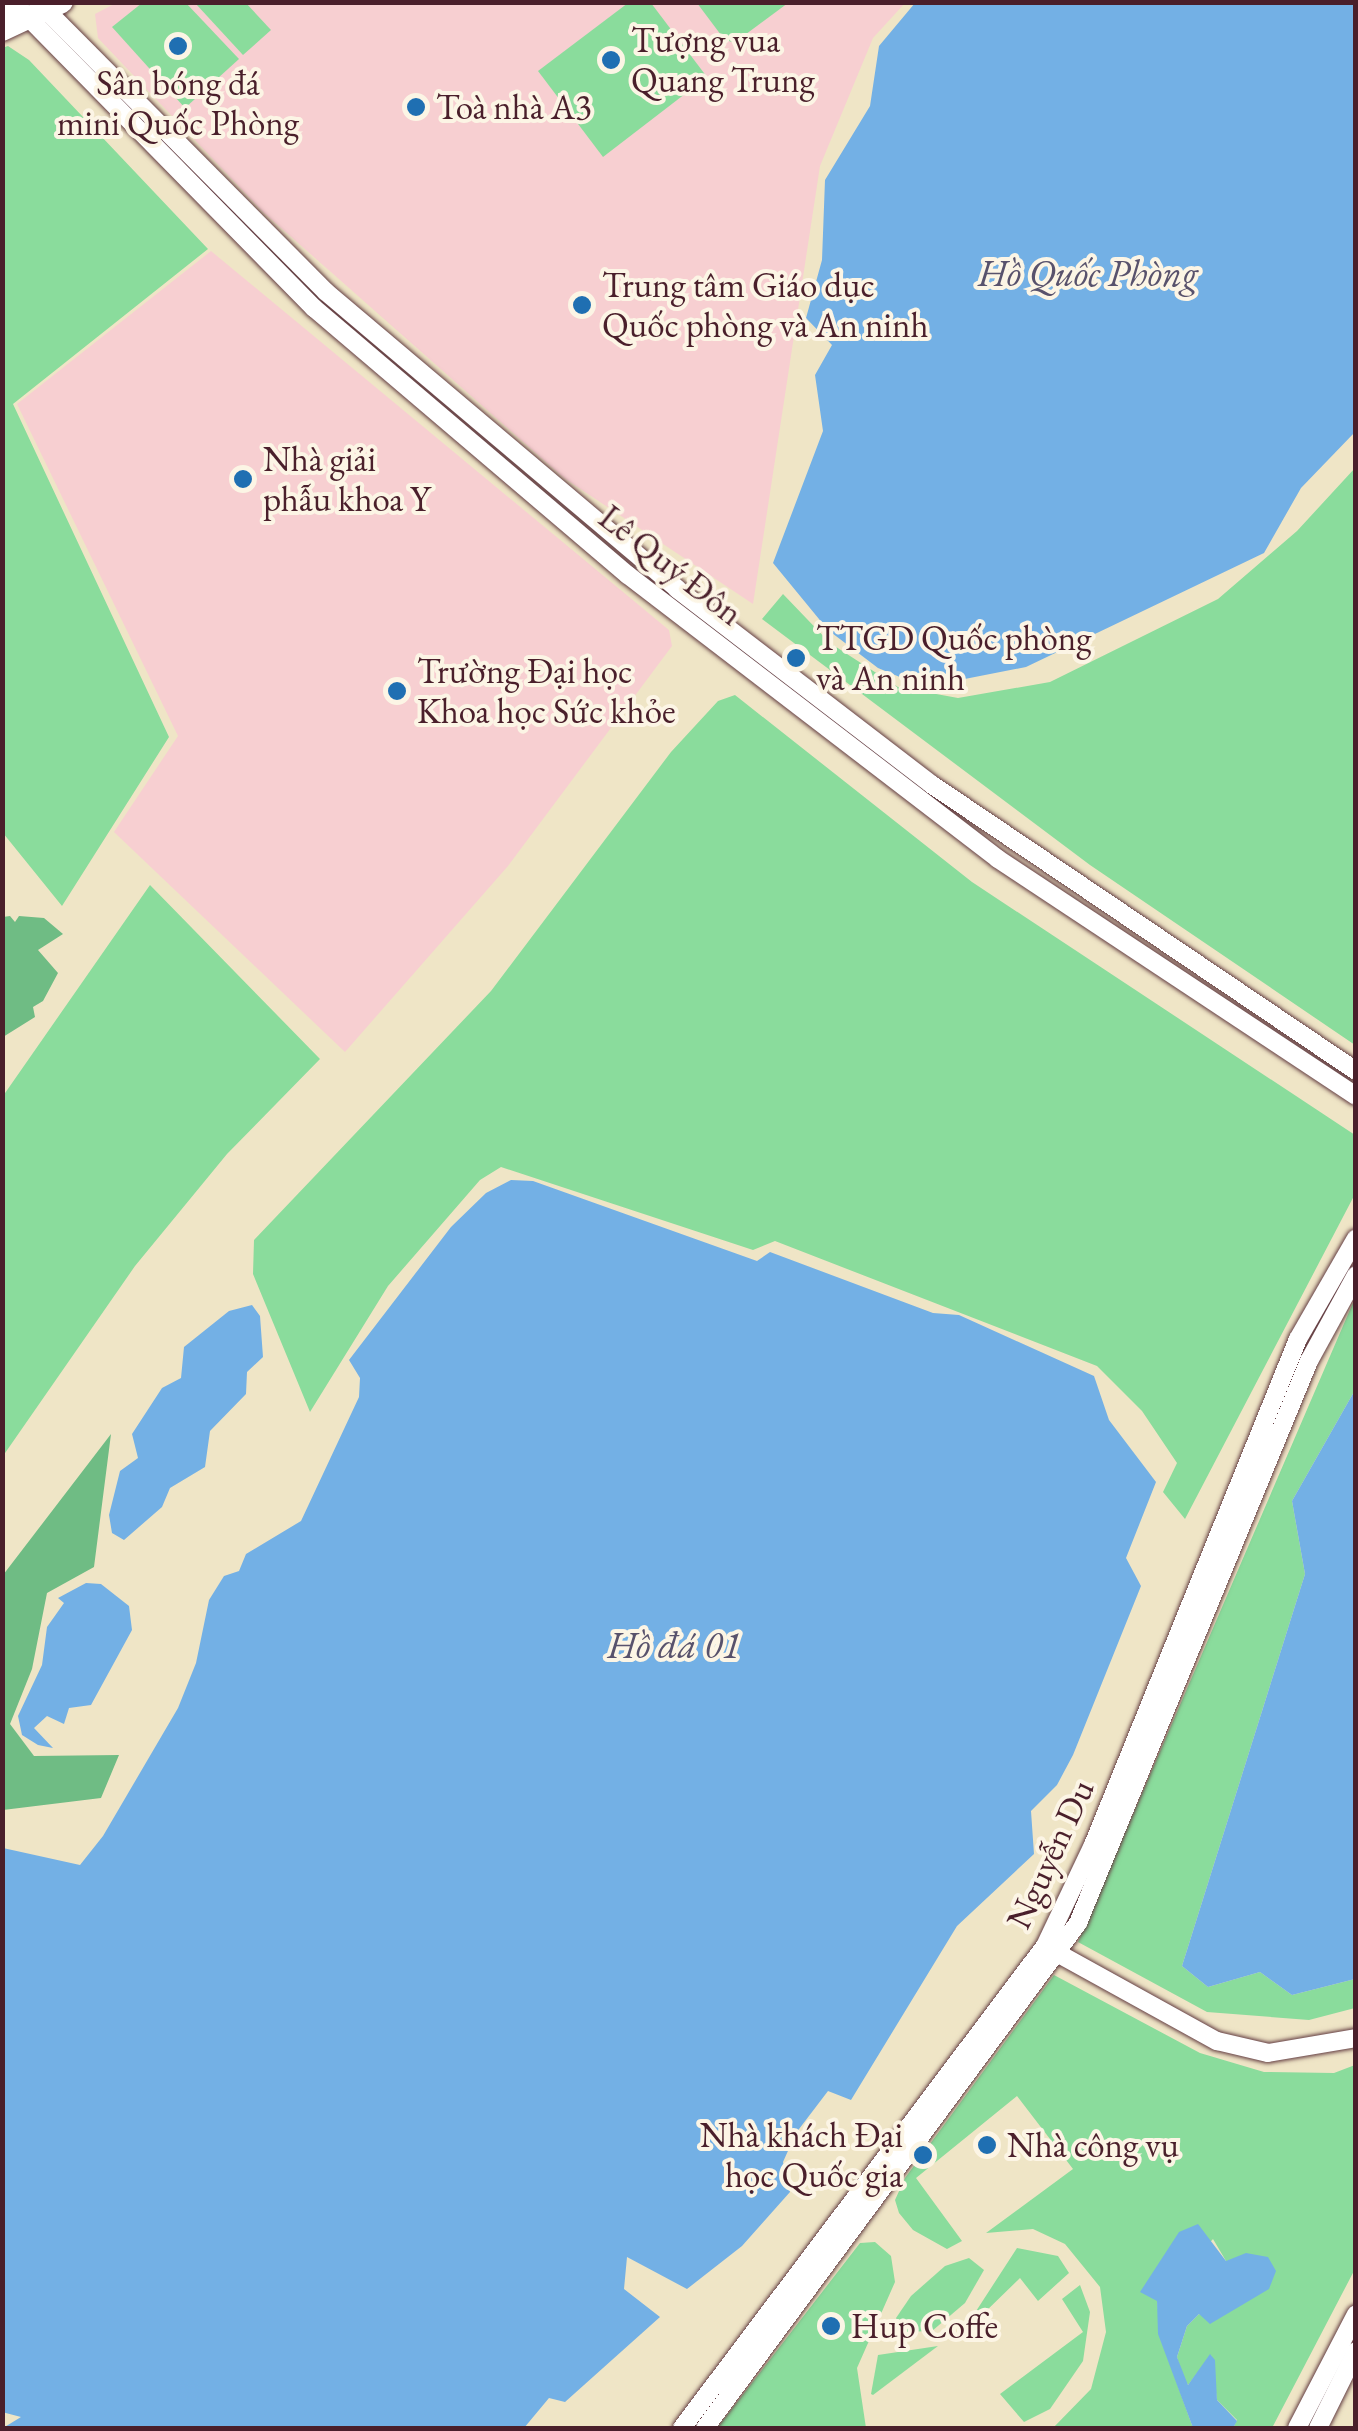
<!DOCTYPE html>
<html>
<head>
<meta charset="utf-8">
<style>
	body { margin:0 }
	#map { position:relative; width:1358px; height:2431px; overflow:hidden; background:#efe5c6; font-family:"EB Garamond",serif }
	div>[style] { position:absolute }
	.built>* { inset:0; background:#f7cfd1 }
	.green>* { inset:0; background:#8adc9c }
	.forest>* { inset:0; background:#6fbc84 }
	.water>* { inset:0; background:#73b0e5 }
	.roads { filter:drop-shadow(0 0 2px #633d42) drop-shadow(0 0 2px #633d42) }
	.minor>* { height:18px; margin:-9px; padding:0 9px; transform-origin:9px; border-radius:9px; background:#fff }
	.major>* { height:22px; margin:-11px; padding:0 11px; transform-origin:11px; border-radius:11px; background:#fff }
	.dots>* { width:28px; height:28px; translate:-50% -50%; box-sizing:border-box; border:5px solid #fcf5e5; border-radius:50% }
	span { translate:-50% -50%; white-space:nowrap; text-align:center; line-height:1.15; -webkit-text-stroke:8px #fcf5e5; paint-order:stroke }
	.poi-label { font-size:35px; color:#4a1f2b }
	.left { translate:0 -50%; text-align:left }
	.right { translate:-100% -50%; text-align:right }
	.street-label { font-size:35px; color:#4a1f2b }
	.water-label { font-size:38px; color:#58526c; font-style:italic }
	.frame { position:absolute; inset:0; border:5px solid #4a1f2b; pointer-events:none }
</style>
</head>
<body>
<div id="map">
	<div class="built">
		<div style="clip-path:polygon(118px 2px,905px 3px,873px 38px,820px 166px,753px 604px,564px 478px,263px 212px,98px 38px,95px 14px)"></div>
		<div style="clip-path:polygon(211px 251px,669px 630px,672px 646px,508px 866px,345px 1052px,114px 832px,178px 736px,17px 404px)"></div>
	</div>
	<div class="green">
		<div style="clip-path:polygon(245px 2px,271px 30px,243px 55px,196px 4px)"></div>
		<div style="clip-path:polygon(142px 3px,186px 3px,239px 59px,185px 108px,112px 27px)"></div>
		<div style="clip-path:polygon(651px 3px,707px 77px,603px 157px,538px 71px,628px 3px)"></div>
		<div style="clip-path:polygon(697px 3px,788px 3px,734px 43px,724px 39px)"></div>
		<div style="clip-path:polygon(8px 46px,29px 60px,208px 249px,13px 404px,169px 737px,62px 906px,3px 833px,2px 48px)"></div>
		<div style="clip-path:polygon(1355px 468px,1355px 1045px,1090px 865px,762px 619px,783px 594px,830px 643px,898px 687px,958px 698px,1050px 682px,1218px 599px,1297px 531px)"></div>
		<div style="clip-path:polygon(735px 695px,972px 882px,1355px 1135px,1355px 1194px,1185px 1519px,1163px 1492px,1177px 1463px,1142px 1411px,1097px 1366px,775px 1241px,753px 1250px,501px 1167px,480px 1180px,388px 1286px,310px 1412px,253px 1274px,254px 1240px,491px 991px,671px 752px,718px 701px)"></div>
		<div style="clip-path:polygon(150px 885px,320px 1059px,227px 1154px,135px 1266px,3px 1456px,3px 1096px)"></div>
		<div style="clip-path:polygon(1355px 1298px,1355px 1390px,1292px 1501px,1305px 1574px,1182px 1966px,1208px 1987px,1260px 1972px,1292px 1995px,1355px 1979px,1355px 2008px,1309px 2020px,1207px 2012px,1078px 1942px)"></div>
		<div style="clip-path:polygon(1054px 1975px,1200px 2053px,1264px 2072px,1334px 2073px,1355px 2065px,1355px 2269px,1272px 2428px,1233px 2428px,1237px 2420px,1217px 2400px,1211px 2355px,1188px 2385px,1182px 2375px,1177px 2357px,1187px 2326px,1199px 2314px,1209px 2317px,1264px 2259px,1226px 2261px,1213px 2239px,1157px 2300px,1161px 2339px,1193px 2428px,1053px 2428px,1091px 2389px,1106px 2332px,1100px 2287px,1065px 2244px,1033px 2229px,986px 2233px,1073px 2169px,1017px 2096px,916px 2178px,962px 2241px,947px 2249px,913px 2230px,899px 2213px,895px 2200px,905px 2178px)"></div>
		<div style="clip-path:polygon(875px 2242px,891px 2256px,895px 2282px,857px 2368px,866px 2428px,717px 2428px,860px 2243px)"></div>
		<div style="clip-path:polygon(1017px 2248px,1058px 2256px,1069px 2273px,1038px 2301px,1020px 2278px,981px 2316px,991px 2332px,980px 2340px,969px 2322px)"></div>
		<div style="clip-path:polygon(969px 2258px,984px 2270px,965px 2303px,932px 2331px,903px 2332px,896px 2318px,911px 2296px,945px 2266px)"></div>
		<div style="clip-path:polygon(1080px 2285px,1090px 2312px,1083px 2361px,1050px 2409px,1024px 2422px,1000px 2394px,1083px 2332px,1062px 2299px)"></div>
		<div style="clip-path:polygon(938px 2346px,873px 2395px,871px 2394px,878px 2355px)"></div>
	</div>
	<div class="forest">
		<div style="clip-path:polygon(10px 916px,15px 922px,19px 916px,44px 918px,63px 934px,38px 950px,58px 973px,43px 1001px,33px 1007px,35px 1017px,3px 1037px,3px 917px)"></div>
		<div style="clip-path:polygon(111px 1434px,94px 1567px,47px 1593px,32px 1669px,10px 1724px,34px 1756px,119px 1755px,101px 1798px,3px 1810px,3px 1575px)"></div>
	</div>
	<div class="water">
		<div style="clip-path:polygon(915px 3px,1356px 3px,1355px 432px,1301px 488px,1264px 553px,1026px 667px,924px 687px,878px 668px,828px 630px,773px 563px,823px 431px,815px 375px,832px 345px,806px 318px,822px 260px,825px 180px,870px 106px,879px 46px)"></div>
		<div style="clip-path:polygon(511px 1180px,533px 1181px,757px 1261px,770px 1252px,933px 1313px,959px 1315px,1094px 1376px,1109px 1420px,1156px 1482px,1126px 1558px,1141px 1586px,1073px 1755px,1057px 1785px,1031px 1811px,1034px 1854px,957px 1926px,851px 2100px,828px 2091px,796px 2133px,783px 2162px,790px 2192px,742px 2246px,687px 2289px,627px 2257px,624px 2289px,660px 2317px,565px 2402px,549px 2398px,524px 2428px,3px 2428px,21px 2417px,2px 2412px,3px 1848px,80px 1865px,103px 1836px,178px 1708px,196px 1663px,209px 1600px,224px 1576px,239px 1571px,246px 1554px,301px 1521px,359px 1397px,360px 1378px,349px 1360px,451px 1227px,486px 1193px)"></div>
		<div style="clip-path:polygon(252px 1305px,260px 1316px,263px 1357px,247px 1372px,246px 1394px,210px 1431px,205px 1467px,170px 1488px,162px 1507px,124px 1540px,112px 1533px,109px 1515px,120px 1471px,138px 1458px,132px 1434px,162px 1388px,181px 1378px,184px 1347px,229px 1311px)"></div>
		<div style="clip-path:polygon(1355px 1390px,1355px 1979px,1292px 1995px,1260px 1972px,1208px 1987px,1182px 1966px,1305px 1574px,1292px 1501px)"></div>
		<div style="clip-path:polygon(86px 1583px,101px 1584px,129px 1606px,132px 1630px,91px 1705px,69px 1708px,64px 1724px,47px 1716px,34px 1728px,53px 1748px,38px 1745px,22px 1735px,18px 1716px,42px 1665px,47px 1627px,64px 1603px,58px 1598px)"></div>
		<div style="clip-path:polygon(1198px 2224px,1226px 2261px,1246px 2253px,1268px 2257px,1276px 2271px,1269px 2289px,1210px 2324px,1199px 2314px,1187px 2326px,1177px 2357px,1188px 2385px,1210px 2354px,1215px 2360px,1217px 2400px,1237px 2421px,1233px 2428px,1193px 2428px,1158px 2334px,1157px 2301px,1140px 2292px,1179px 2232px)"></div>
	</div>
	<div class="roads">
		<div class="minor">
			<div style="left:39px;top:3px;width:407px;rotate:45.2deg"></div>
			<div style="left:326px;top:292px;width:460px;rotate:40.2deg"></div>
			<div style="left:677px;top:589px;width:320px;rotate:37.5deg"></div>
			<div style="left:931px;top:784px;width:513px;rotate:34.03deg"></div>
			<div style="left:22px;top:11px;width:417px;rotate:45.5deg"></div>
			<div style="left:314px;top:308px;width:412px;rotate:40.4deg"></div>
			<div style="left:628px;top:575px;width:466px;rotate:37.5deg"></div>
			<div style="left:998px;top:859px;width:429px;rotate:33.5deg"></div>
			<div style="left:1050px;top:1949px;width:191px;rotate:28.9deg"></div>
			<div style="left:1217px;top:2041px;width:52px;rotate:13.2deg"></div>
			<div style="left:1268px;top:2053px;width:89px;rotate:-9.7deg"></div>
			<div style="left:682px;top:2428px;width:603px;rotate:-53.02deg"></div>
			<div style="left:1045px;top:1946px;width:112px;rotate:-64.6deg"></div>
			<div style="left:1093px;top:1845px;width:546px;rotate:-67.95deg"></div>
			<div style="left:1298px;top:1339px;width:116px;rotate:-60.1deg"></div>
			<div style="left:705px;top:2428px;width:628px;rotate:-53.55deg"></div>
			<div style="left:1078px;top:1923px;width:608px;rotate:-67.66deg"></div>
			<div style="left:1309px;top:1361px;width:98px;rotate:-61.3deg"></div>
			<div style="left:1297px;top:2428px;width:128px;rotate:-62.6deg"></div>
			<div style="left:1318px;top:2428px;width:86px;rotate:-63.7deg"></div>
		</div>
		<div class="major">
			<div style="left:2px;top:9px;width:15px;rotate:-28deg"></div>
			<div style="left:2px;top:30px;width:66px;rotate:-25deg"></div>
		</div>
	</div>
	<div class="dots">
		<div style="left:178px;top:46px;background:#1f6fb2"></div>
		<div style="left:611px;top:60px;background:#1f6fb2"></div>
		<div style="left:416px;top:107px;background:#1f6fb2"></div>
		<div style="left:582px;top:305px;background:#1f6fb2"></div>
		<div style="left:243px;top:479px;background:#1f6fb2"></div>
		<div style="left:796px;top:658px;background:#1f6fb2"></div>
		<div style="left:397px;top:691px;background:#1f6fb2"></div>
		<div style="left:987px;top:2145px;background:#1f6fb2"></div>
		<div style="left:923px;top:2155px;background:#1f6fb2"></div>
		<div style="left:831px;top:2326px;background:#1f6fb2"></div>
	</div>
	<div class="poi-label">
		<span class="left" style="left:631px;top:60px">Tượng vua<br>Quang Trung</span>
		<span style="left:178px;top:103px">Sân bóng đá<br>mini Quốc Phòng</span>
		<span class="left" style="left:436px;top:107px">Toà nhà A3</span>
		<span class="left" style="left:602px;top:305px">Trung tâm Giáo dục<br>Quốc phòng và An ninh</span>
		<span class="left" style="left:263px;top:479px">Nhà giải<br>phẫu khoa Y</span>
		<span class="left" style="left:816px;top:658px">TTGD Quốc phòng<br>và An ninh</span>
		<span class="left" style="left:417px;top:691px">Trường Đại học<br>Khoa học Sức khỏe</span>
		<span class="right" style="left:903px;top:2155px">Nhà khách Đại<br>học Quốc gia</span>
		<span class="left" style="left:1007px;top:2145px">Nhà công vụ</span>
		<span class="left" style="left:851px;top:2326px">Hup Coffe</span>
	</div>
	<div class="street-label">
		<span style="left:671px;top:565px;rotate:38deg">Lê Quý Đôn</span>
		<span style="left:1050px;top:1854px;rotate:-65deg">Nguyễn Du</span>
	</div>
	<div class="water-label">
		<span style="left:1088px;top:273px">Hồ Quốc Phòng</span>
		<span style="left:674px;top:1645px">Hồ đá 01</span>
	</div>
	<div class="frame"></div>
</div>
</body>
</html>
